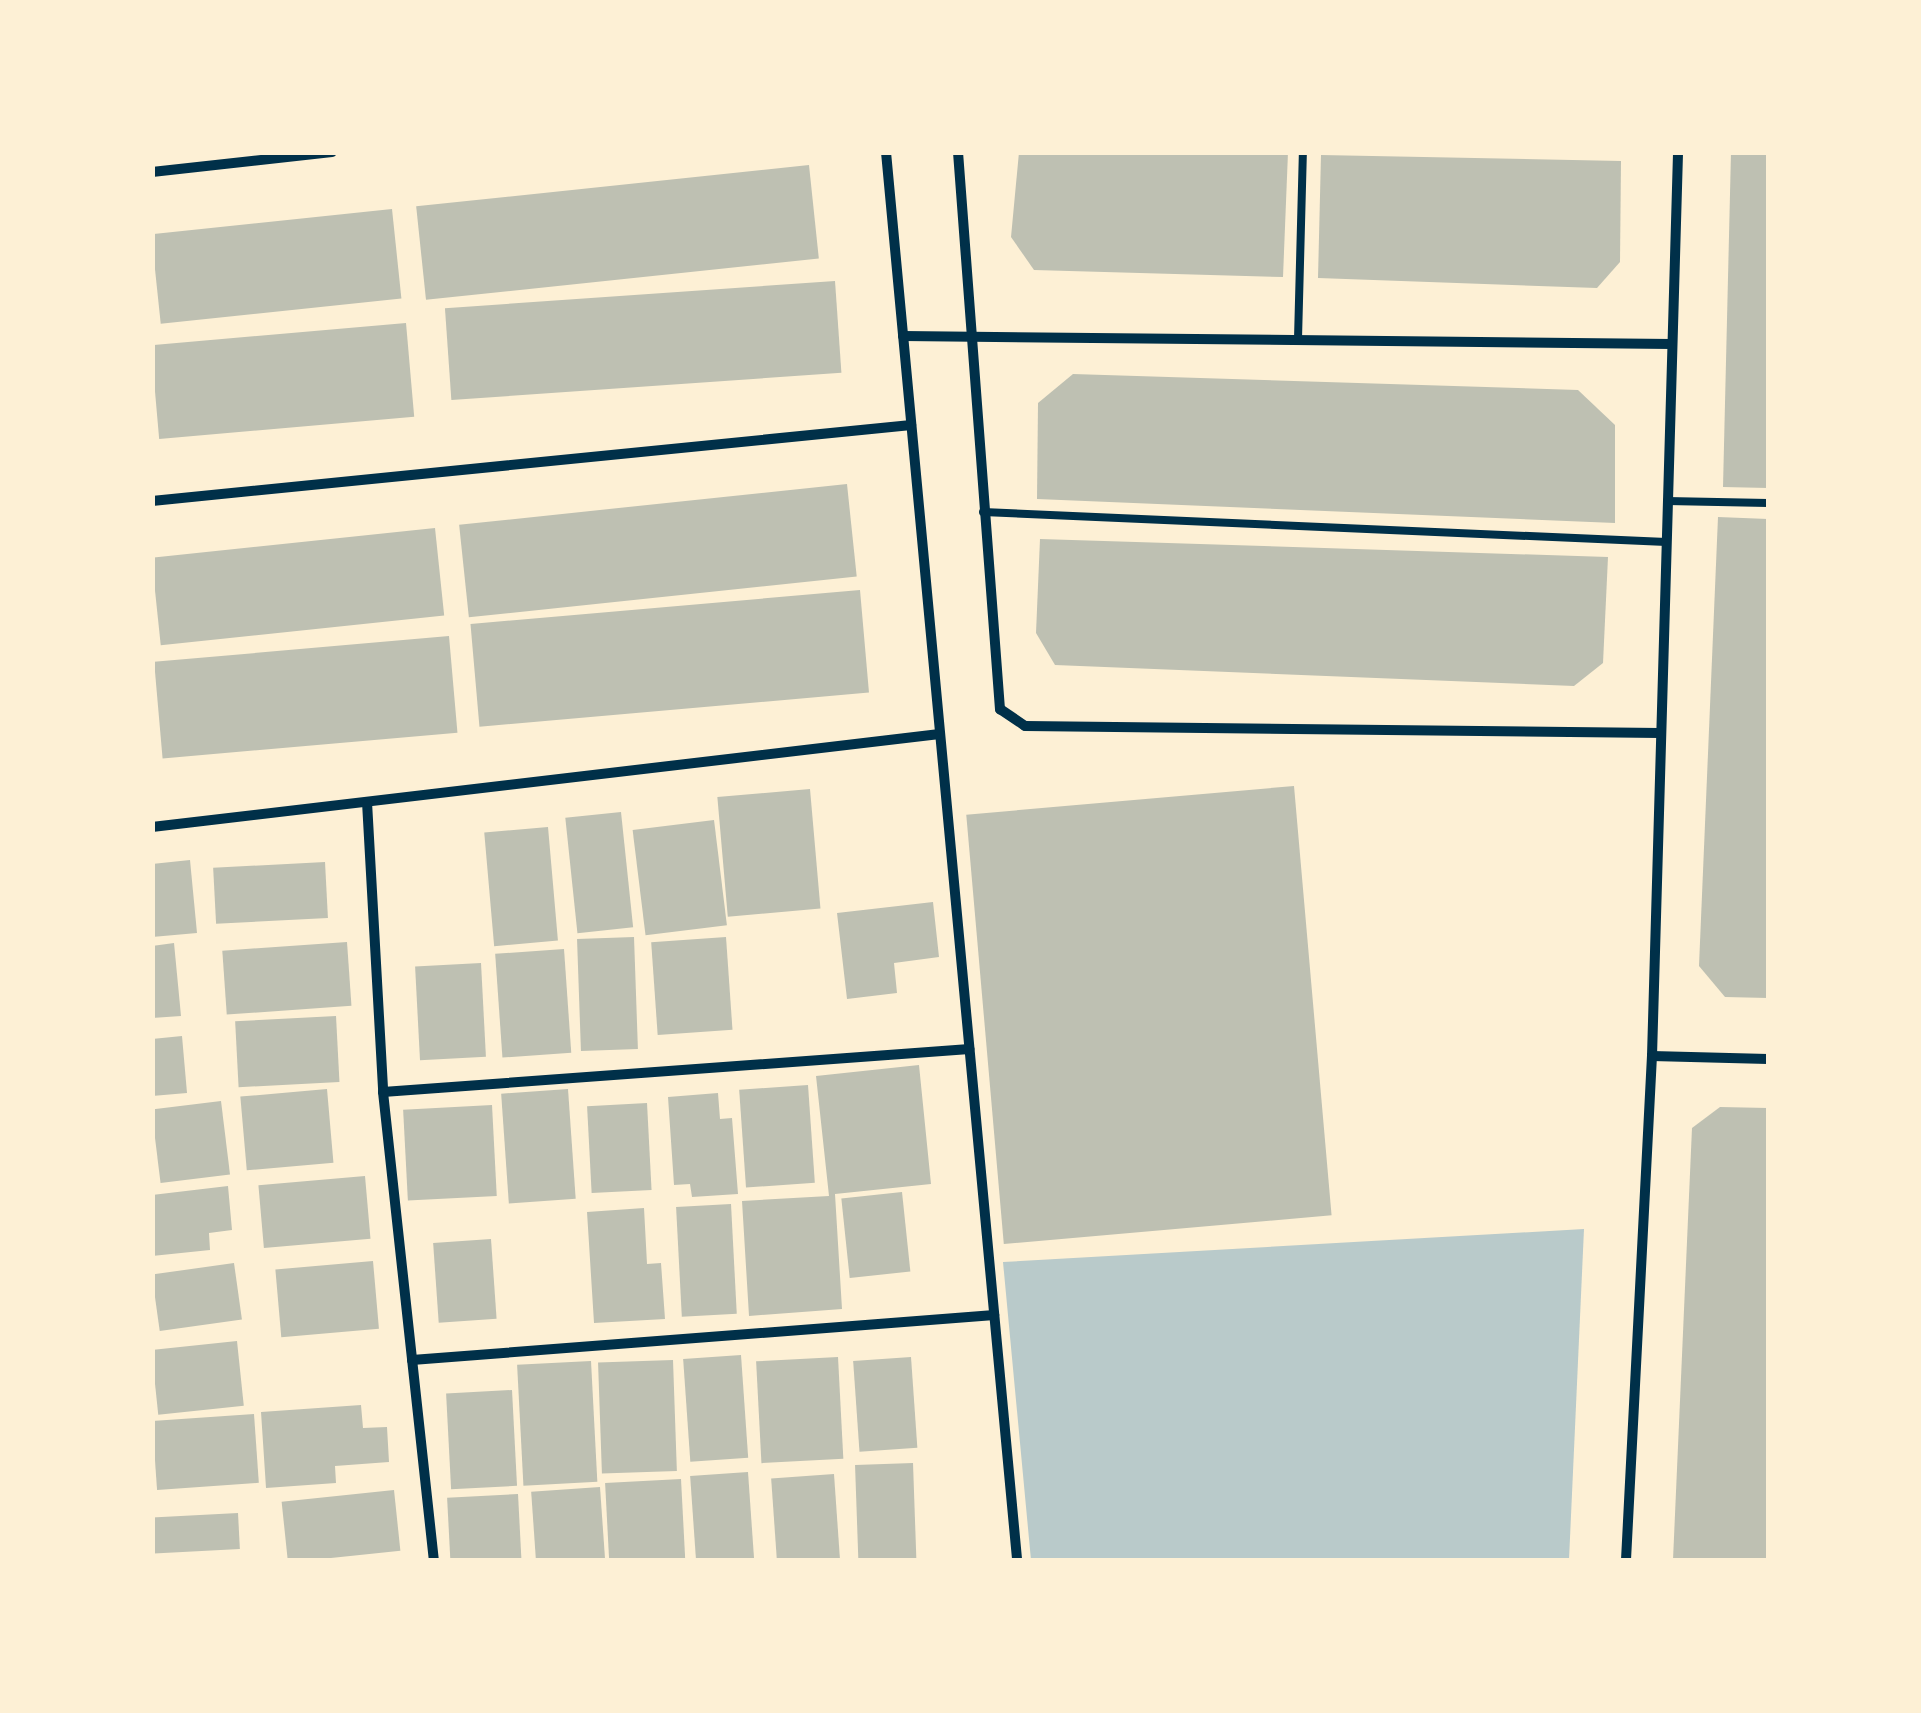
<!DOCTYPE html>
<html>
<head>
<meta charset="utf-8">
<style>
	body { margin:0 }
	#map { position:relative; width:1921px; height:1713px; overflow:hidden; background:#fdf0d5; font-family:Rubik,sans-serif }
	div>[style] { position:absolute }
	.green>* { inset:0; background:#b9caca }
	.building>* { inset:0; background:#bec0b2; transform-origin:0 0 }
	.service>* { height:8px; margin:-4px; padding:0 4px; transform-origin:4px; border-radius:4px; background:#003049 }
	.minor>* { height:10px; margin:-5px; padding:0 5px; transform-origin:5px; border-radius:5px; background:#003049 }
	span { translate:-50% -50%; white-space:nowrap; text-align:center; line-height:1.15; -webkit-text-stroke:10px #fdf0d5; paint-order:stroke }
	.frame { position:absolute; inset:0; border:155px solid #fdf0d5; pointer-events:none }
</style>
</head>
<body>
<div id="map">
	<div class="green">
		<div style="clip-path:polygon(1584px 1229px,1569px 1560px,1031px 1560px,1003px 1262px)"></div>
	</div>
	<div class="building">
		<div style="clip-path:polygon(1019px 152px,1288px 152px,1283px 277px,1034px 270px,1011px 237px)"></div>
		<div style="clip-path:polygon(1731px 152px,1768px 152px,1768px 488px,1723px 487px)"></div>
		<div style="clip-path:polygon(1321px 155px,1621px 161px,1620px 262px,1597px 288px,1318px 278px)"></div>
		<div style="left:809px;top:165px;width:94px;height:395px;rotate:84deg"></div>
		<div style="left:392px;top:209px;width:90px;height:242px;rotate:84deg"></div>
		<div style="left:835px;top:281px;width:92px;height:391px;rotate:86deg"></div>
		<div style="left:406px;top:323px;width:94px;height:256px;rotate:85deg"></div>
		<div style="clip-path:polygon(1073px 374px,1578px 390px,1615px 425px,1615px 523px,1037px 499px,1038px 403px)"></div>
		<div style="left:847px;top:484px;width:93px;height:390px;rotate:84deg"></div>
		<div style="clip-path:polygon(1718px 517px,1768px 519px,1768px 998px,1725px 997px,1699px 966px)"></div>
		<div style="left:435px;top:528px;width:88px;height:285px;rotate:84deg"></div>
		<div style="clip-path:polygon(1040px 539px,1608px 557px,1603px 663px,1574px 686px,1055px 665px,1036px 633px)"></div>
		<div style="left:860px;top:590px;width:103px;height:391px;rotate:85deg"></div>
		<div style="left:449px;top:636px;width:97px;height:296px;rotate:85deg"></div>
		<div style="left:1294px;top:786px;width:431px;height:329px;rotate:85deg"></div>
		<div style="left:810px;top:789px;width:120px;height:93px;rotate:85deg"></div>
		<div style="left:621px;top:812px;width:116px;height:56px;rotate:84deg"></div>
		<div style="left:714px;top:820px;width:106px;height:82px;rotate:83deg"></div>
		<div style="left:548px;top:827px;width:114px;height:64px;rotate:85deg"></div>
		<div style="clip-path:polygon(190px 860px,197px 933px,152px 937px,152px 864px)"></div>
		<div style="left:325px;top:862px;width:56px;height:112px;rotate:87deg"></div>
		<div style="clip-path:polygon(933px 902px,939px 957px,894px 963px,897px 993px,847px 999px,837px 913px)"></div>
		<div style="left:634px;top:937px;width:112px;height:57px;rotate:88deg"></div>
		<div style="left:726px;top:937px;width:93px;height:75px;rotate:86deg"></div>
		<div style="left:347px;top:942px;width:64px;height:125px;rotate:86deg"></div>
		<div style="clip-path:polygon(174px 943px,181px 1016px,152px 1018px,152px 946px)"></div>
		<div style="left:564px;top:949px;width:104px;height:69px;rotate:86deg"></div>
		<div style="left:481px;top:963px;width:94px;height:66px;rotate:87deg"></div>
		<div style="left:336px;top:1016px;width:66px;height:101px;rotate:87deg"></div>
		<div style="clip-path:polygon(182px 1036px,187px 1093px,152px 1096px,152px 1039px)"></div>
		<div style="clip-path:polygon(919px 1065px,931px 1184px,835px 1194px,842px 1309px,749px 1316px,742px 1201px,829px 1196px,816px 1076px)"></div>
		<div style="left:808px;top:1085px;width:98px;height:69px;rotate:86deg"></div>
		<div style="left:327px;top:1089px;width:74px;height:87px;rotate:85deg"></div>
		<div style="left:568px;top:1089px;width:110px;height:67px;rotate:86deg"></div>
		<div style="clip-path:polygon(718px 1093px,720px 1119px,732px 1118px,738px 1194px,692px 1197px,690px 1184px,674px 1185px,668px 1097px)"></div>
		<div style="left:221px;top:1101px;width:74px;height:70px;rotate:83deg"></div>
		<div style="left:647px;top:1103px;width:87px;height:60px;rotate:87deg"></div>
		<div style="left:492px;top:1105px;width:91px;height:89px;rotate:87deg"></div>
		<div style="clip-path:polygon(1720px 1107px,1768px 1108px,1768px 1560px,1673px 1560px,1692px 1128px)"></div>
		<div style="left:365px;top:1176px;width:63px;height:107px;rotate:85deg"></div>
		<div style="clip-path:polygon(228px 1186px,232px 1230px,209px 1233px,210px 1250px,152px 1256px,152px 1195px)"></div>
		<div style="left:902px;top:1192px;width:80px;height:61px;rotate:84deg"></div>
		<div style="left:731px;top:1204px;width:110px;height:55px;rotate:87deg"></div>
		<div style="clip-path:polygon(644px 1208px,647px 1264px,661px 1263px,665px 1319px,594px 1323px,587px 1212px)"></div>
		<div style="left:491px;top:1239px;width:80px;height:58px;rotate:86deg"></div>
		<div style="left:373px;top:1261px;width:68px;height:98px;rotate:85deg"></div>
		<div style="left:234px;top:1263px;width:57px;height:83px;rotate:82deg"></div>
		<div style="left:237px;top:1341px;width:65px;height:86px;rotate:84deg"></div>
		<div style="left:741px;top:1355px;width:103px;height:58px;rotate:86deg"></div>
		<div style="left:838px;top:1357px;width:102px;height:82px;rotate:87deg"></div>
		<div style="left:911px;top:1357px;width:91px;height:58px;rotate:86deg"></div>
		<div style="left:673px;top:1360px;width:111px;height:75px;rotate:88deg"></div>
		<div style="left:591px;top:1361px;width:121px;height:74px;rotate:87deg"></div>
		<div style="left:512px;top:1390px;width:96px;height:66px;rotate:87deg"></div>
		<div style="clip-path:polygon(361px 1405px,363px 1428px,387px 1427px,389px 1462px,335px 1466px,336px 1483px,266px 1488px,261px 1412px)"></div>
		<div style="left:254px;top:1414px;width:69px;height:102px;rotate:86deg"></div>
		<div style="left:913px;top:1463px;width:97px;height:58px;rotate:88deg"></div>
		<div style="left:748px;top:1472px;width:88px;height:58px;rotate:86deg"></div>
		<div style="left:834px;top:1474px;width:86px;height:63px;rotate:86deg"></div>
		<div style="left:681px;top:1479px;width:81px;height:76px;rotate:87deg"></div>
		<div style="left:600px;top:1487px;width:73px;height:69px;rotate:86deg"></div>
		<div style="left:394px;top:1490px;width:61px;height:113px;rotate:84deg"></div>
		<div style="left:518px;top:1494px;width:66px;height:71px;rotate:87deg"></div>
		<div style="left:238px;top:1513px;width:36px;height:86px;rotate:87deg"></div>
	</div>
	<div class="service">
		<div style="left:1298px;top:339px;width:187px;rotate:-88.5deg"></div>
		<div style="left:1667px;top:501px;width:101px;rotate:1.1deg"></div>
		<div style="left:983px;top:512px;width:684px;rotate:2.52deg"></div>
	</div>
	<div class="minor">
		<div style="left:886px;top:152px;width:1414px;rotate:84.68deg"></div>
		<div style="left:958px;top:152px;width:559px;rotate:85.69deg"></div>
		<div style="left:1000px;top:709px;width:30px;rotate:34deg"></div>
		<div style="left:1025px;top:726px;width:635px;rotate:0.63deg"></div>
		<div style="left:152px;top:172px;width:181px;rotate:-6.3deg"></div>
		<div style="left:903px;top:336px;width:769px;rotate:0.6deg"></div>
		<div style="left:152px;top:501px;width:763px;rotate:-5.72deg"></div>
		<div style="left:367px;top:802px;width:290px;rotate:86.8deg"></div>
		<div style="left:383px;top:1092px;width:471px;rotate:83.8deg"></div>
		<div style="left:152px;top:827px;width:793px;rotate:-6.73deg"></div>
		<div style="left:1652px;top:1056px;width:116px;rotate:1.5deg"></div>
		<div style="left:383px;top:1092px;width:588px;rotate:-4.2deg"></div>
		<div style="left:412px;top:1360px;width:584px;rotate:-4.42deg"></div>
		<div style="left:1626px;top:1560px;width:505px;rotate:-87.05deg"></div>
		<div style="left:1652px;top:1056px;width:904px;rotate:-88.35deg"></div>
	</div>
	<div class="frame"></div>
</div>
</body>
</html>
